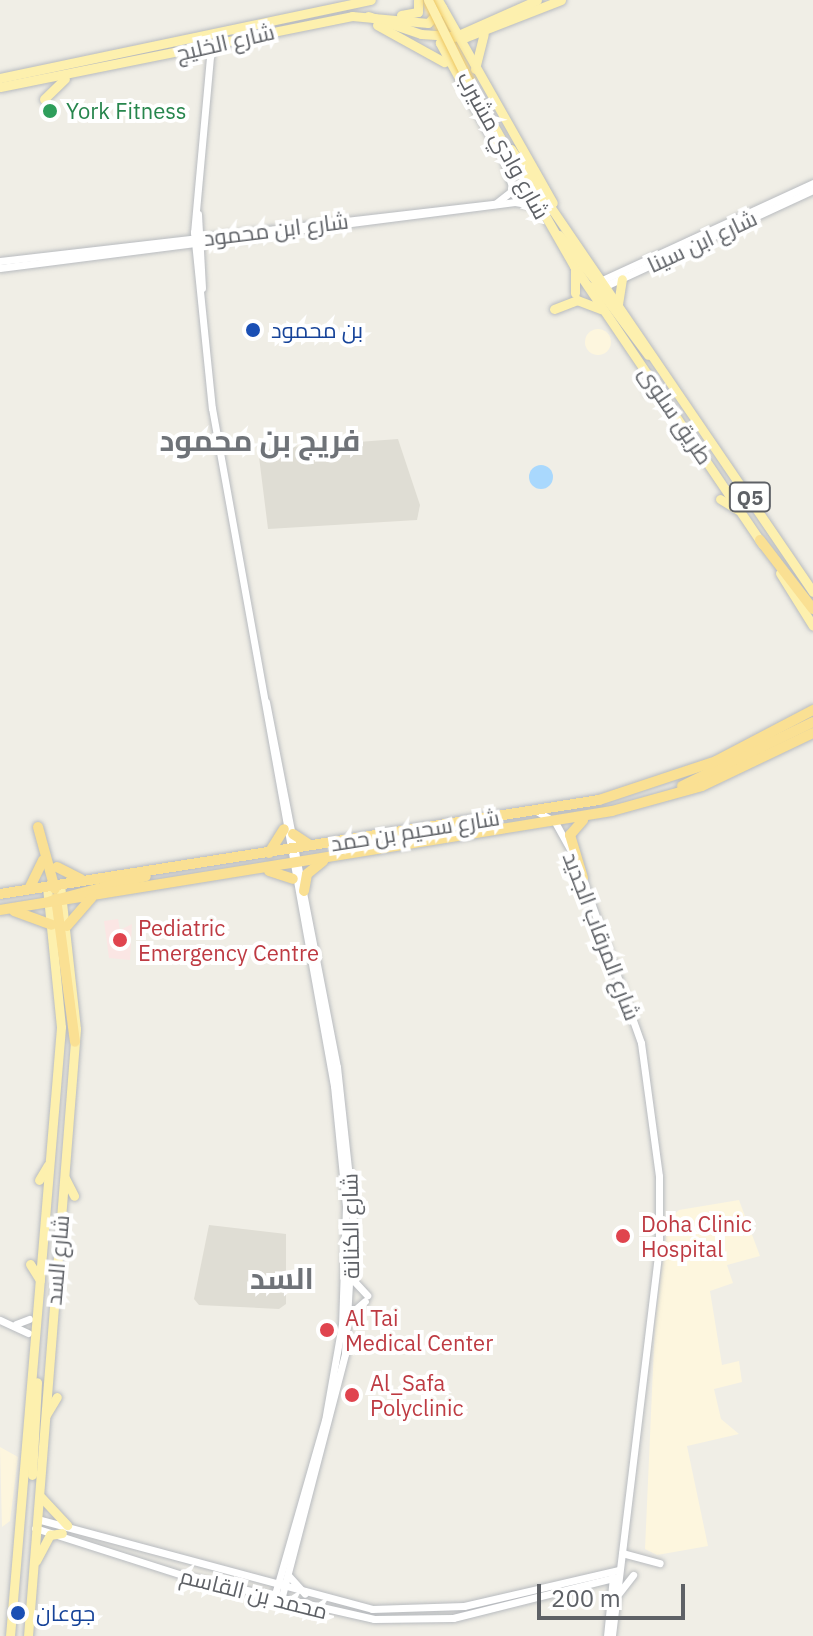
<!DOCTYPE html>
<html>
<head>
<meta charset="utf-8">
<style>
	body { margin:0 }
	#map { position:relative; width:813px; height:1636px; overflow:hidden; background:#f0eee6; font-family:"IBM Plex Sans",Cairo,sans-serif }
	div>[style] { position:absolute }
	.commercial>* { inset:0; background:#fdf6de }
	.round { border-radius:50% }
	.education>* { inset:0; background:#dfddd4 }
	.medical>* { inset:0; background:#fbe6e4 }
	.water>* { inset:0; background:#a9d8fd }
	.roads { filter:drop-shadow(0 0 2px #b8bbbf) drop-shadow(0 0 2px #b8bbbf) }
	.minor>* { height:7px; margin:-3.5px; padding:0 3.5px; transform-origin:3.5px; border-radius:3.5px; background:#fff }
	.major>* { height:9px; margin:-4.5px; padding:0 4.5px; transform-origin:4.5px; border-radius:4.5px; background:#fdf0ae }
	.highway>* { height:10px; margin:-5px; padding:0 5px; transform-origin:5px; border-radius:5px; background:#fae093 }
	.bridges { filter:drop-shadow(0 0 2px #eec761) drop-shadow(0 0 2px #eec761) }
	.major-bridge>* { height:9px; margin:-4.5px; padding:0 4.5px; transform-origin:4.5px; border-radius:4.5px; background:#fdf0ae }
	.dots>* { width:22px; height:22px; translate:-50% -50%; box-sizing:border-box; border:4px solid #fff; border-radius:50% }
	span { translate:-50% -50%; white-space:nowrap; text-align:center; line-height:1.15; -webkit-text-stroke:8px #fff; paint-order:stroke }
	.shield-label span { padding:2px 6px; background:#fff; border:2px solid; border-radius:6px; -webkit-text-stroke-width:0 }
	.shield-label { font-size:20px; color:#5e6166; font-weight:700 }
	.street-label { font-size:22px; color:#5e6166 }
	.leisure-label { font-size:22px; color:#27864d }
	.left { translate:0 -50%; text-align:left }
	.transit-label { font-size:22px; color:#164399 }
	.health-label { font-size:22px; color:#be3a42 }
	.district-label { font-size:30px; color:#6f7378; font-weight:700 }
	.scale { position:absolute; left:537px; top:1584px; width:148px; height:36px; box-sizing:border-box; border:4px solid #5e6166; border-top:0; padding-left:10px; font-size:24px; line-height:28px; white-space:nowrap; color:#5e6166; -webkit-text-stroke:6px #fff; paint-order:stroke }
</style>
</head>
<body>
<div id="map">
	<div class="commercial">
		<div class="round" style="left:585px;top:329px;width:26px;height:26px"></div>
		<div style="clip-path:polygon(739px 1200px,760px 1256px,727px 1265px,733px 1283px,710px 1291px,722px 1365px,739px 1361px,742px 1382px,714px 1389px,721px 1419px,739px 1434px,687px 1446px,708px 1546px,657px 1555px,645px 1549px,655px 1323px,668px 1220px,679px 1210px)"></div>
		<div style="clip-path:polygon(0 1447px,18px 1457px,10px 1521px,2px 1527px)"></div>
	</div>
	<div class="education">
		<div style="clip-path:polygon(398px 439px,420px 505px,417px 520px,268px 529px,259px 457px,265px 449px)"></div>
		<div style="clip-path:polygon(209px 1225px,286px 1234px,286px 1304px,279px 1309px,199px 1305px,194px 1299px)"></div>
	</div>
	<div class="medical">
		<div style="clip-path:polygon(118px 919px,120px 930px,132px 924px,130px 960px,109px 958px,104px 921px)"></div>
	</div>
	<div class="water">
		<div class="round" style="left:529px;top:465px;width:24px;height:24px"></div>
	</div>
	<div class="roads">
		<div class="minor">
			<div style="left:211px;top:46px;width:187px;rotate:95.2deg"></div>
			<div style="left:194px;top:232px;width:177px;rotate:84.2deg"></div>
			<div style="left:212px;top:408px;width:689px;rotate:79.8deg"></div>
			<div style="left:334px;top:1086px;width:121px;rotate:84.3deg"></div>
			<div style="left:346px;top:1206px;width:118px;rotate:91.9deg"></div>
			<div style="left:342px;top:1324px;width:97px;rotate:100deg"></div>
			<div style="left:325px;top:1420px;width:185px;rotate:106deg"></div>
			<div style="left:198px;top:214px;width:74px;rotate:86.9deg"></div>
			<div style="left:0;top:261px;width:498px;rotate:-6.6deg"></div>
			<div style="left:495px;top:204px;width:23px;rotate:-38deg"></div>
			<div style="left:513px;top:190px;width:34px;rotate:-107deg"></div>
			<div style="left:0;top:268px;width:519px;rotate:-7.3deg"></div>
			<div style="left:515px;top:202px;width:22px;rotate:10deg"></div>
			<div style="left:598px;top:282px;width:237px;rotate:-24.7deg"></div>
			<div style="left:601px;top:288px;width:234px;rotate:-24.8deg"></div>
			<div style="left:266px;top:702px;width:372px;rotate:79deg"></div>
			<div style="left:337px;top:1067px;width:148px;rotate:83.8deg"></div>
			<div style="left:353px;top:1214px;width:140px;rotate:93.3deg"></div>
			<div style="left:345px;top:1354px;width:254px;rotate:104.6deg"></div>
			<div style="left:538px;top:812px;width:20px;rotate:30deg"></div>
			<div style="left:555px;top:822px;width:33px;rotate:61deg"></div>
			<div style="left:582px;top:877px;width:176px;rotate:70.4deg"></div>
			<div style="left:641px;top:1043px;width:134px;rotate:82.3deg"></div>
			<div style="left:659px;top:1176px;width:71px;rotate:90deg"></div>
			<div style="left:659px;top:1247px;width:392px;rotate:96.9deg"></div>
			<div style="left:353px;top:1280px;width:21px;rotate:47deg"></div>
			<div style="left:349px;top:1315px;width:21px;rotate:-41deg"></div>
			<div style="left:0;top:1320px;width:31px;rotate:25deg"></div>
			<div style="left:16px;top:1324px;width:14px;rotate:-21deg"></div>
			<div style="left:37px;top:1519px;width:347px;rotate:15deg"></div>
			<div style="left:372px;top:1609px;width:92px;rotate:-1.9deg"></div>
			<div style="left:464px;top:1606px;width:159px;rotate:-13.1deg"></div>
			<div style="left:35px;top:1528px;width:157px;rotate:17.7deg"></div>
			<div style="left:185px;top:1576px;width:194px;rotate:12.8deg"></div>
			<div style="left:374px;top:1619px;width:79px;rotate:-0.7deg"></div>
			<div style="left:453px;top:1618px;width:170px;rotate:-14deg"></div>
			<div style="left:622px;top:1553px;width:39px;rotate:15deg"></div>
			<div style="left:288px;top:1575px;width:25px;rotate:48deg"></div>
			<div style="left:619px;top:1593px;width:23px;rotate:-52deg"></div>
			<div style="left:607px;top:1636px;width:59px;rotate:-84.2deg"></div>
		</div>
		<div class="major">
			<div style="left:438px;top:0;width:233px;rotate:60.5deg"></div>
			<div style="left:401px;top:15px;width:17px;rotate:-10deg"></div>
			<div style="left:418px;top:12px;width:12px;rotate:-90deg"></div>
			<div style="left:368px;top:16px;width:56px;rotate:18.8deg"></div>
			<div style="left:421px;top:34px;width:45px;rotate:3.8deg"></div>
			<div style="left:466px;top:37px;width:102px;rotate:-21.3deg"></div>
			<div style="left:377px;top:25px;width:77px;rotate:28.9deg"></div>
			<div style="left:475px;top:69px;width:36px;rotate:-76deg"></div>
			<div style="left:0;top:78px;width:379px;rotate:-11.9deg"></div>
			<div style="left:468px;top:81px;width:213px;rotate:60.2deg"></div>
			<div style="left:574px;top:266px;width:336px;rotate:55.9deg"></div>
			<div style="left:0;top:87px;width:359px;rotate:-11.4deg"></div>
			<div style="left:352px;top:16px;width:76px;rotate:5.3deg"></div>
			<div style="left:428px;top:23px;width:21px;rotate:-47deg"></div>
			<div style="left:44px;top:99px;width:29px;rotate:-44deg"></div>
			<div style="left:493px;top:140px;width:111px;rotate:-118.7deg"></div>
			<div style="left:440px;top:43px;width:106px;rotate:-23.9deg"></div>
			<div style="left:511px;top:149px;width:536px;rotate:55.72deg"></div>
			<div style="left:559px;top:235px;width:64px;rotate:51.3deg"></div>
			<div style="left:575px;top:269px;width:24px;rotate:90deg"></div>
			<div style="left:588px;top:286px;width:11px;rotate:15deg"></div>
			<div style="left:599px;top:289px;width:82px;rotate:53.4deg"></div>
			<div style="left:618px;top:304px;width:25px;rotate:-81deg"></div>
			<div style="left:554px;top:309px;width:25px;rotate:-21deg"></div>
			<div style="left:577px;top:300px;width:26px;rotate:21deg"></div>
			<div style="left:648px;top:374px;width:17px;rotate:87deg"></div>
			<div style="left:720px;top:499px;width:21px;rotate:31deg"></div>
			<div style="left:780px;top:573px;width:62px;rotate:58.1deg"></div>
			<div style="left:65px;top:1178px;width:20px;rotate:63deg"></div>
			<div style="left:39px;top:1180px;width:17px;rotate:-59deg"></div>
			<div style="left:30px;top:1264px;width:19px;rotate:58deg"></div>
			<div style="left:46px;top:1415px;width:21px;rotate:-59deg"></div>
			<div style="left:32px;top:1475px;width:93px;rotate:-86.9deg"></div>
			<div style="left:40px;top:1496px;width:40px;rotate:47deg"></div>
			<div style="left:36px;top:1561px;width:30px;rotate:-62deg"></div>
			<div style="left:50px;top:1535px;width:12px;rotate:-9deg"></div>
			<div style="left:10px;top:1636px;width:611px;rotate:-85.21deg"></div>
			<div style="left:61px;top:1027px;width:141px;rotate:-95.7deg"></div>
			<div style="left:28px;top:1636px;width:609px;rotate:-85.48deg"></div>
			<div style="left:76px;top:1029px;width:146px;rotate:-96.3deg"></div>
		</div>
		<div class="highway">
			<div style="left:760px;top:540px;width:87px;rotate:52.5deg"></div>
			<div style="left:682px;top:786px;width:146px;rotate:-26deg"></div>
			<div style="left:38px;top:827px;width:64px;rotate:74.7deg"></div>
			<div style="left:293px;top:834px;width:20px;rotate:33deg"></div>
			<div style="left:269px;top:853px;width:28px;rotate:-58deg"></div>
			<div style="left:57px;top:867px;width:27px;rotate:27deg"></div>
			<div style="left:269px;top:871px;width:25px;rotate:18deg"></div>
			<div style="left:583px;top:878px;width:45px;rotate:-106.8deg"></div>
			<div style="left:570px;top:835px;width:20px;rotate:-49deg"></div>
			<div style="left:29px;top:889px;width:32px;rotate:-64deg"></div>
			<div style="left:304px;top:891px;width:17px;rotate:-80deg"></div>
			<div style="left:307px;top:874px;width:21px;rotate:-39deg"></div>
			<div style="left:0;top:894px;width:606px;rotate:-8.92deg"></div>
			<div style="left:599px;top:800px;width:123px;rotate:-18.4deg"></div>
			<div style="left:716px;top:761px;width:110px;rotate:-27.7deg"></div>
			<div style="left:56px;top:898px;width:145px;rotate:82.5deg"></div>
			<div style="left:51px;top:901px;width:98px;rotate:-14.7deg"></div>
			<div style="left:0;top:910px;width:620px;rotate:-9.19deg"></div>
			<div style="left:612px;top:811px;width:93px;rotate:-15.5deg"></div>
			<div style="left:702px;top:786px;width:123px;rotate:-25.5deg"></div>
			<div style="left:14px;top:911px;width:40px;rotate:20.2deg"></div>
			<div style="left:67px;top:926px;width:37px;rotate:-49deg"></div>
		</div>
	</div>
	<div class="bridges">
		<div class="major-bridge">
			<div style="left:428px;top:0;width:90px;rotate:63.7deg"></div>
		</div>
	</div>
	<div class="dots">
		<div style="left:50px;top:111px;background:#2e9e5b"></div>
		<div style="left:253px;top:330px;background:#1a4fb4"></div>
		<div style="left:120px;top:940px;background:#e0444e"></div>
		<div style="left:623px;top:1236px;background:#e0444e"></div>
		<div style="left:327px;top:1330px;background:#e0444e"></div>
		<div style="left:352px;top:1395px;background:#e0444e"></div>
		<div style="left:18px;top:1613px;background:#1a4fb4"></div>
	</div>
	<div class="shield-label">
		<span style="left:750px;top:497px">Q5</span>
	</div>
	<div class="street-label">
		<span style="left:225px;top:42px;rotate:-13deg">شارع الخليج</span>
		<span style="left:504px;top:145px;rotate:61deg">شارع وادي مشيرب</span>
		<span style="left:276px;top:229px;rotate:-7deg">شارع ابن محمود</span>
		<span style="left:702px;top:241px;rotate:-25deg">شارع ابن سينا</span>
		<span style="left:676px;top:415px;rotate:56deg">طريق سلوى</span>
		<span style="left:415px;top:830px;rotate:-9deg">شارع سحيم بن حمد</span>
		<span style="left:602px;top:936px;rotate:69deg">شارع المرقاب الجديد</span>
		<span style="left:350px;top:1226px;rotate:-91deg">شارع الكنانة</span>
		<span style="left:57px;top:1260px;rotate:-85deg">شارع السد</span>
		<span style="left:254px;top:1593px;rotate:14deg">محمد بن القاسم</span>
	</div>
	<div class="leisure-label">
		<span class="left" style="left:66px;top:111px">York Fitness</span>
	</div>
	<div class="transit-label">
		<span class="left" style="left:271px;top:330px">بن محمود</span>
		<span class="left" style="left:36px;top:1613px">جوعان</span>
	</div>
	<div class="health-label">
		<span class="left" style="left:138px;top:940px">Pediatric<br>Emergency Centre</span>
		<span class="left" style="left:641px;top:1236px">Doha Clinic<br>Hospital</span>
		<span class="left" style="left:345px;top:1330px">Al Tai<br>Medical Center</span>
		<span class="left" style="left:370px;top:1395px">Al_Safa<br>Polyclinic</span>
	</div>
	<div class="district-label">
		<span style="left:260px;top:440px">فريج بن محمود</span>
		<span style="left:282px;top:1278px">السد</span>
	</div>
	<div class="scale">200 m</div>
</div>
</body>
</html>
